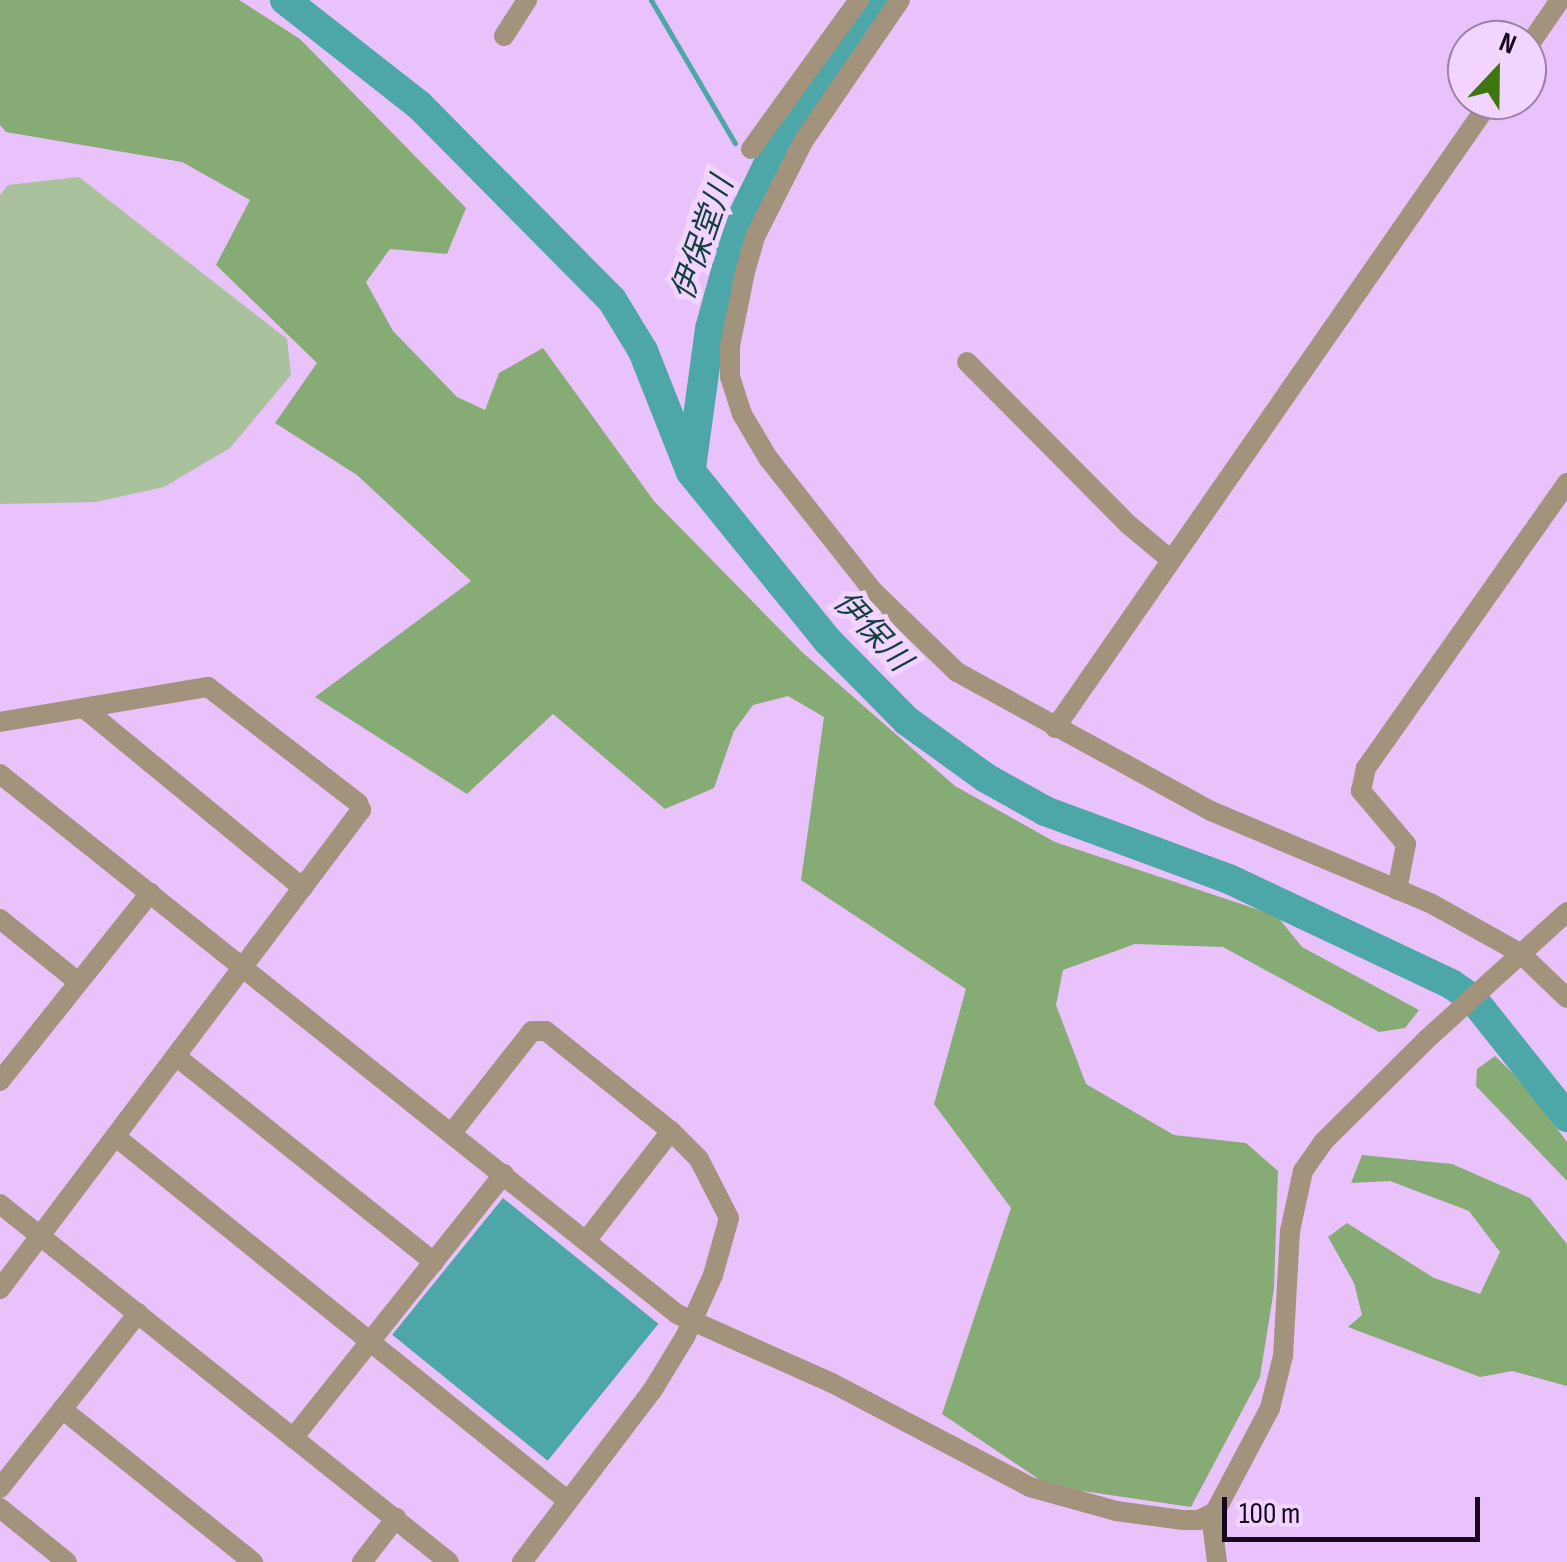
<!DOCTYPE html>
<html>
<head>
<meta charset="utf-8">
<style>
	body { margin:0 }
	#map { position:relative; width:1567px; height:1562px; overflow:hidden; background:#eac2fb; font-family:"Sofia Sans Condensed","Noto Sans JP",sans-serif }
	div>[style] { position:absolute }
	.green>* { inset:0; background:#a9c19d }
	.forest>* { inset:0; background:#87ab75 }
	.water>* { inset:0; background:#4da6a7; transform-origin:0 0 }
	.stream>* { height:5px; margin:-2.5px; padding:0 2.5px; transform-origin:2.5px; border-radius:2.5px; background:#4da6a7 }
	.river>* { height:30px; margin:-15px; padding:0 15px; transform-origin:15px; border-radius:15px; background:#4da6a7 }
	.minor>* { height:20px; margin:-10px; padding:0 10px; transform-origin:10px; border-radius:10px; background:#a4937c }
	span { translate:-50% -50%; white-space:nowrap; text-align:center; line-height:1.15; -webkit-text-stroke:10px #f2d4ff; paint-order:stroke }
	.water-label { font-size:32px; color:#143f3f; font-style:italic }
	.north { position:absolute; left:1447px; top:20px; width:100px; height:100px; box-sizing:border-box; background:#f2d4ff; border:2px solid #9a82a5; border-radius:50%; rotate:22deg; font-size:28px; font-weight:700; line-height:40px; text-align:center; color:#17061e }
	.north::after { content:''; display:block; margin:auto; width:35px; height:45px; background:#3d770e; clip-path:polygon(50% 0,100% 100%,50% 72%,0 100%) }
	.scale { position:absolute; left:1222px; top:1497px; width:258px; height:45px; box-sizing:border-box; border:5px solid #17061e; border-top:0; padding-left:12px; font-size:30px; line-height:35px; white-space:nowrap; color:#17061e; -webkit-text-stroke:8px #f2d4ff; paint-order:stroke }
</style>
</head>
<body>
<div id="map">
	<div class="green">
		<div style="clip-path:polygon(79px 177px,287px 339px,291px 375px,230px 448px,164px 487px,96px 502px,0 504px,0 195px,8px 185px)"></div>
	</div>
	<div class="forest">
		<div style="clip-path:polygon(0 0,239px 0,300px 39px,466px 208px,447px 254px,390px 249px,366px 282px,393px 331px,457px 397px,485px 410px,499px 373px,543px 348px,654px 501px,802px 652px,955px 786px,1055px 842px,1277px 916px,1302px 947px,1419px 1010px,1405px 1028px,1379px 1032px,1223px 947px,1135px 944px,1063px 970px,1056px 1005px,1086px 1084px,1174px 1135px,1246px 1143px,1278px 1171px,1274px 1289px,1260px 1377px,1191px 1507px,1049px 1486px,942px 1414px,1011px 1208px,934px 1104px,966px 989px,801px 880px,824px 717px,788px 696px,753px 705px,734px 731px,714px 788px,665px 809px,553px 714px,467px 794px,315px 697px,471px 581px,357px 475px,275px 423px,317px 363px,216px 265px,250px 200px,182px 162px,6px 132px,0 125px)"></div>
		<div style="clip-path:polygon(1495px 1056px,1522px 1082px,1567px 1142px,1567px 1181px,1476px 1086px,1477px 1069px)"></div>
		<div style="clip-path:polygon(1362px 1155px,1452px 1164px,1530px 1198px,1567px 1244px,1567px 1386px,1512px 1371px,1480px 1377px,1348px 1327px,1362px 1315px,1354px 1283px,1328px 1237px,1347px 1223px,1434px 1278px,1480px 1294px,1500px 1252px,1469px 1211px,1390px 1181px,1351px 1183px)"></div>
	</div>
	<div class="water">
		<div style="left:503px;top:1198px;width:200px;height:176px;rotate:39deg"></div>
	</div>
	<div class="stream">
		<div style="left:651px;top:0;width:166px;rotate:59.6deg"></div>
	</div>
	<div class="river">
		<div style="left:285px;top:0;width:170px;rotate:38.1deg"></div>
		<div style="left:419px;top:105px;width:274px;rotate:45.3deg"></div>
		<div style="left:612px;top:300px;width:60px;rotate:58.7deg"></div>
		<div style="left:643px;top:351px;width:130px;rotate:68.4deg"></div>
		<div style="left:691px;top:472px;width:218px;rotate:51deg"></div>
		<div style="left:828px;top:641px;width:112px;rotate:45.4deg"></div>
		<div style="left:907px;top:721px;width:97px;rotate:35.8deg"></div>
		<div style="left:986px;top:778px;width:68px;rotate:29.2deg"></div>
		<div style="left:1045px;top:811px;width:196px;rotate:20.3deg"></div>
		<div style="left:1229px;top:879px;width:246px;rotate:25.3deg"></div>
		<div style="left:1451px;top:984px;width:27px;rotate:34deg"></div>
		<div style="left:1473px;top:999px;width:151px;rotate:51.5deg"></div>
		<div style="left:691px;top:468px;width:140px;rotate:-82.2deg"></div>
		<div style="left:710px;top:329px;width:109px;rotate:-74.6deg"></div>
		<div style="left:739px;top:224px;width:64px;rotate:-63.8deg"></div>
		<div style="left:767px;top:167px;width:199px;rotate:-56.9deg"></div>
	</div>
	<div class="minor">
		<div style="left:900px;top:0;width:170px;rotate:124.4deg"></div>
		<div style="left:804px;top:140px;width:109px;rotate:116.8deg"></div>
		<div style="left:755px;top:237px;width:36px;rotate:106deg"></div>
		<div style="left:745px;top:272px;width:76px;rotate:101.5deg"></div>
		<div style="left:730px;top:346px;width:31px;rotate:90deg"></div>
		<div style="left:730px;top:377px;width:39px;rotate:72deg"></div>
		<div style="left:742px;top:414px;width:51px;rotate:59.4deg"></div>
		<div style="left:768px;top:458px;width:169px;rotate:51.7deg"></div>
		<div style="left:873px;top:591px;width:117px;rotate:44deg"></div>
		<div style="left:957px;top:672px;width:290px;rotate:28.7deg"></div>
		<div style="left:1211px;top:811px;width:240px;rotate:22.8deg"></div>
		<div style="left:1432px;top:904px;width:101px;rotate:29.1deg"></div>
		<div style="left:1520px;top:953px;width:65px;rotate:43.8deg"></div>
		<div style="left:504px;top:36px;width:43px;rotate:-57.4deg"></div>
		<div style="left:1527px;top:48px;width:58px;rotate:-55.5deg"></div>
		<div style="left:751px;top:149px;width:184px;rotate:-54.1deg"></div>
		<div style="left:967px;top:362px;width:230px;rotate:45.2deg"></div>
		<div style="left:1129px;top:525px;width:55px;rotate:39.8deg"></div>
		<div style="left:85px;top:709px;width:282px;rotate:39.4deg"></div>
		<div style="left:0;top:722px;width:211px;rotate:-9.6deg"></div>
		<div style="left:208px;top:687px;width:190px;rotate:37.7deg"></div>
		<div style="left:358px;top:803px;width:8px;rotate:67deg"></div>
		<div style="left:361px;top:810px;width:600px;rotate:127deg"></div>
		<div style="left:1055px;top:728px;width:765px;rotate:-55.23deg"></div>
		<div style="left:0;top:774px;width:866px;rotate:38.58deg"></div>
		<div style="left:677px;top:1314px;width:170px;rotate:24deg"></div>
		<div style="left:832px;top:1383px;width:224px;rotate:27.7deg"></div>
		<div style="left:1030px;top:1487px;width:89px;rotate:15.6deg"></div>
		<div style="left:1116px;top:1511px;width:68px;rotate:7.7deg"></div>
		<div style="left:1183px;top:1520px;width:16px"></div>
		<div style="left:1199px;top:1520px;width:18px;rotate:-27deg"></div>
		<div style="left:1215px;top:1512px;width:118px;rotate:-62.1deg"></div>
		<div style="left:1270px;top:1408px;width:54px;rotate:-76deg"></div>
		<div style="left:1283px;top:1356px;width:125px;rotate:-86.8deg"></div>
		<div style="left:1290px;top:1231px;width:61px;rotate:-77.8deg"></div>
		<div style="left:1303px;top:1171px;width:35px;rotate:-55deg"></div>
		<div style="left:1323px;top:1142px;width:146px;rotate:-44.7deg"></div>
		<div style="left:1427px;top:1039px;width:189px;rotate:-42.2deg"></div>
		<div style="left:1397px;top:890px;width:47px;rotate:-78.9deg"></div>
		<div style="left:1406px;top:844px;width:70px;rotate:-130.3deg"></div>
		<div style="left:1361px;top:791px;width:24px;rotate:-78deg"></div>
		<div style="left:1366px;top:768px;width:349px;rotate:-54.8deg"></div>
		<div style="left:0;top:919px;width:100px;rotate:38.9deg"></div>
		<div style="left:177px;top:1057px;width:329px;rotate:38.6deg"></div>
		<div style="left:0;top:1081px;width:241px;rotate:-51.4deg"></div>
		<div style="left:451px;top:1134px;width:131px;rotate:-51.8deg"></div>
		<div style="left:532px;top:1031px;width:14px"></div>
		<div style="left:546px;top:1031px;width:160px;rotate:38.7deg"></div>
		<div style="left:671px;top:1131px;width:139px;rotate:127.7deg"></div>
		<div style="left:116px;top:1137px;width:580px;rotate:38.84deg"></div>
		<div style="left:0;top:1204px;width:574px;rotate:38.57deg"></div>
		<div style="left:62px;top:1409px;width:245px;rotate:38.7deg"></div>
		<div style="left:293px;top:1438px;width:338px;rotate:-51.4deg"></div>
		<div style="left:0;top:1488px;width:223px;rotate:-51.7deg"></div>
		<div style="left:0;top:1508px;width:86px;rotate:38.9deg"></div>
		<div style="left:1211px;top:1515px;width:47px;rotate:82.7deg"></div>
		<div style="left:362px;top:1562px;width:56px;rotate:-52.3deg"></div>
		<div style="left:522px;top:1562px;width:215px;rotate:-52.8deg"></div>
		<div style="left:652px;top:1391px;width:63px;rotate:-58.6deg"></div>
		<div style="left:685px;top:1337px;width:68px;rotate:-65.7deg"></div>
		<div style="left:713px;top:1275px;width:59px;rotate:-74.3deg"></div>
		<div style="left:729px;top:1218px;width:66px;rotate:-117deg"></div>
		<div style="left:699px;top:1159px;width:40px;rotate:-135deg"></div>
	</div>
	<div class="water-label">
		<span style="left:704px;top:239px;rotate:-71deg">伊保堂川</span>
		<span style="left:871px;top:632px;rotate:47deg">伊保川</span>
	</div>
	<div class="north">N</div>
	<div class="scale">100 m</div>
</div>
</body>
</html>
